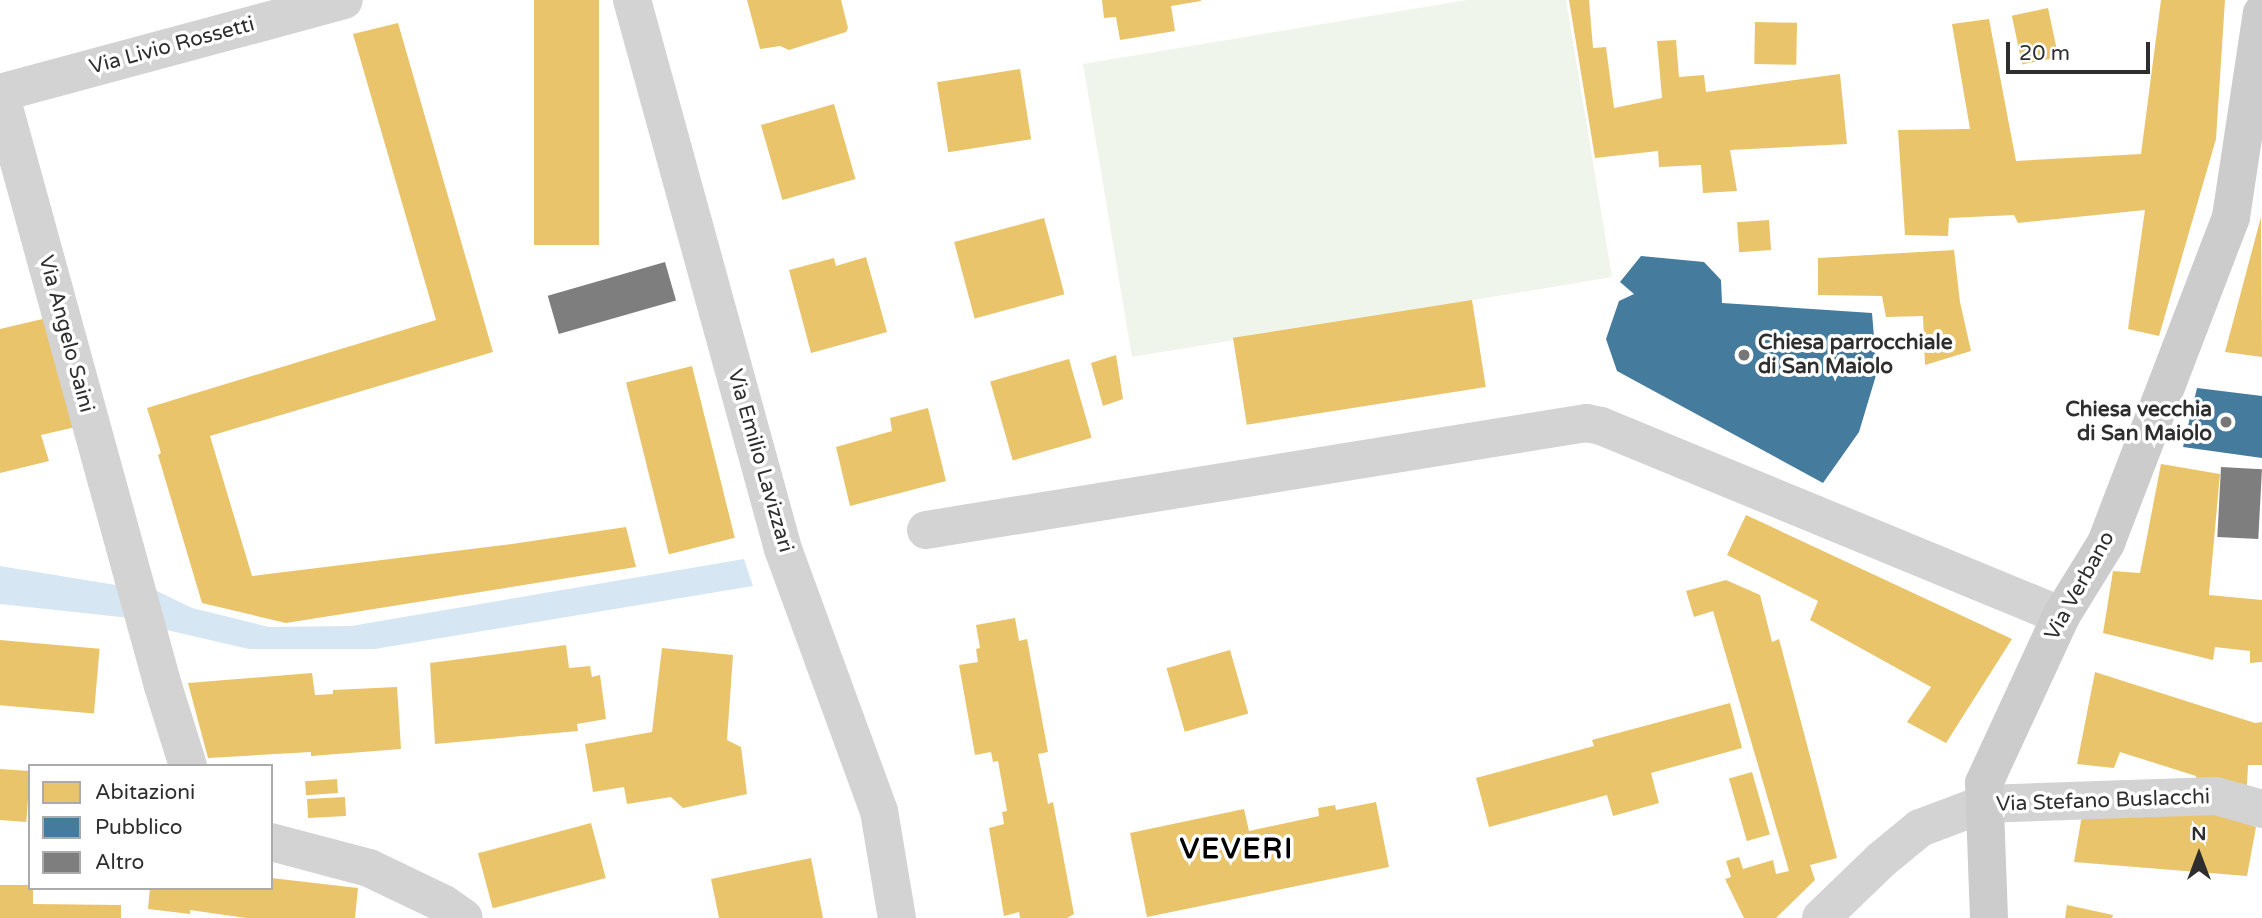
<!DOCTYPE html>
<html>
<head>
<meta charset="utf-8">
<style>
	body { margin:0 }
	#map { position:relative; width:2262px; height:918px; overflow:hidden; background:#fff; font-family:"Varela Round",sans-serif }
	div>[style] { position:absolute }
	.green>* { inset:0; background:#f0f5eb }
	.water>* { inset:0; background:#d6e6f3 }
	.homes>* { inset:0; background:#e9c46a; transform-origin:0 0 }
	.public>* { inset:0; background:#457b9d }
	.building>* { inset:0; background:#7e7e7e; transform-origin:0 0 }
	.street>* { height:38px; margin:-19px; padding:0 19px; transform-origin:19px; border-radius:19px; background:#d3d3d3 }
	.secondary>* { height:38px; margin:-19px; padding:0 19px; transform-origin:19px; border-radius:19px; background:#ccc }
	.dots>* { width:19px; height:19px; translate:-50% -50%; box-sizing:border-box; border:4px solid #fff; border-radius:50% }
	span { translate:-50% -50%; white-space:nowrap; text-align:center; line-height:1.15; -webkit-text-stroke:7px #fff; paint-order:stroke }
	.street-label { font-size:21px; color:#2e2e2e }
	.poi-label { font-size:21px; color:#2e2e2e; font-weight:700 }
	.left { translate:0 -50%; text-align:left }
	.right { translate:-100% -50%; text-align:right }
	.district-label { font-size:28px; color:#000; font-weight:700; letter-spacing:2px }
	.legend { position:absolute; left:28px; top:764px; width:245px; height:126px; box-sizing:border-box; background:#fff; border:2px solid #ababab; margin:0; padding:9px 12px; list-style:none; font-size:21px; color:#2e2e2e }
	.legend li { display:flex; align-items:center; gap:14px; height:35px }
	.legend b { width:35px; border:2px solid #ababab }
	.north { position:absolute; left:2164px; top:820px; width:70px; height:70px; -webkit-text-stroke:5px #fff; paint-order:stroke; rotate:0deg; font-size:19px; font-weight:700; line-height:28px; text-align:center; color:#2e2e2e }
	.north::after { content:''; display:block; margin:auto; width:24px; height:32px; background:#2e2e2e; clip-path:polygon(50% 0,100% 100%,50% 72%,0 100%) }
	.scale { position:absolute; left:2006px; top:42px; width:144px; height:32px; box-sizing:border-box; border:4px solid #2e2e2e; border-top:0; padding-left:9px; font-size:21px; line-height:24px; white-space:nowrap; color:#2e2e2e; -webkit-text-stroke:5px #fff; paint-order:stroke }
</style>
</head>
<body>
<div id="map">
	<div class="green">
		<div style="clip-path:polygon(1467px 0,1566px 0,1612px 277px,1132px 357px,1083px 64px)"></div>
	</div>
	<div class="water">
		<div style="clip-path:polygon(744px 559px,753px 586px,375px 649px,249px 649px,158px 628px,155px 590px,192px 608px,269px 627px,351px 626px)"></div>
		<div style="clip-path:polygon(0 566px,122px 586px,130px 618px,0 604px)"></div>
	</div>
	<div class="homes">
		<div style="left:534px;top:0;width:65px;height:245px"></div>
		<div style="clip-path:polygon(747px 0,841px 0,848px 28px,846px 32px,789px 50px,780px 46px,760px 49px)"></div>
		<div style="clip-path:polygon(1102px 0,1201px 0,1201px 1px,1171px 6px,1175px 31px,1120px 40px,1116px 17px,1104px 18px)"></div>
		<div style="clip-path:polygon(1569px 0,1589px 0,1593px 48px,1606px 47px,1614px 108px,1662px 98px,1657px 41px,1676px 40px,1679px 77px,1704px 75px,1706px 92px,1840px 74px,1847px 144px,1730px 150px,1737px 191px,1703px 193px,1701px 165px,1659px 167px,1658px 151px,1595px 158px)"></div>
		<div style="clip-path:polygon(2161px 0,2225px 0,2216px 139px,2159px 336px,2128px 329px,2145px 210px,2018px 223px,2014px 215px,1949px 218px,1948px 236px,1905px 235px,1898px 130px,1970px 129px,1952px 24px,1989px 19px,2016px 161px,2141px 154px)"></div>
		<div style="left:2048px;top:8px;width:50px;height:37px;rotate:78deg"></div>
		<div style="left:1755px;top:22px;width:42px;height:42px;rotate:1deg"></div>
		<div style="clip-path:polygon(398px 23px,493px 352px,210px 436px,252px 576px,512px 544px,626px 527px,636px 567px,286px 623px,202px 603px,158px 455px,161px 453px,147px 408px,436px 320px,353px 34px)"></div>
		<div style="left:1020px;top:69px;width:71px;height:84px;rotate:81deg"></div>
		<div style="left:834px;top:104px;width:78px;height:76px;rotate:74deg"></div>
		<div style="clip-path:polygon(2261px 217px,2262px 357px,2225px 352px)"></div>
		<div style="left:1044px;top:218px;width:79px;height:93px;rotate:75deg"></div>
		<div style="left:1769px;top:220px;width:30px;height:32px;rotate:86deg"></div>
		<div style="clip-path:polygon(1954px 250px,1960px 302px,1971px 351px,1925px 365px,1923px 316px,1886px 317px,1882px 296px,1818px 295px,1818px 258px)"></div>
		<div style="clip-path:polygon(866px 257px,887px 332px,811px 353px,789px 270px,834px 258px,836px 266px)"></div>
		<div style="left:1472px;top:300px;width:88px;height:242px;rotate:81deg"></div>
		<div style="clip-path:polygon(51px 317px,80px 426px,41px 435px,49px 461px,0 473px,0 329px)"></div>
		<div style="clip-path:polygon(1116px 355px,1123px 399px,1103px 406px,1091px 363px)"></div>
		<div style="left:1069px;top:359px;width:82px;height:82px;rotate:74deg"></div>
		<div style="left:692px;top:366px;width:177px;height:68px;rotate:76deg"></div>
		<div style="clip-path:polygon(928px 408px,946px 481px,850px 506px,836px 447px,892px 431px,890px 418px)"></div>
		<div style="clip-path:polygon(2161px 464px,2220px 474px,2209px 595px,2262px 600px,2262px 662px,2250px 663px,2250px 651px,2215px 647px,2213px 660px,2103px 633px,2113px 571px,2140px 573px)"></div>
		<div style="clip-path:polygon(1746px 515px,2012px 639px,1946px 743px,1907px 722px,1931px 687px,1810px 620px,1818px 601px,1727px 555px)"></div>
		<div style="clip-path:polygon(1726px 580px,1760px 595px,1772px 642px,1779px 639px,1837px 858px,1810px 865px,1815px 880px,1776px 918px,1744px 918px,1725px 879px,1731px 877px,1726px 861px,1739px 857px,1743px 869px,1773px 860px,1776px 874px,1789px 871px,1713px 611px,1694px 617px,1686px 591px)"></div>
		<div style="clip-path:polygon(1015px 618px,1019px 641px,1027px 639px,1048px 752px,1038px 754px,1048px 804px,1053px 802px,1074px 914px,1067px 918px,1020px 918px,1019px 912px,1004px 916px,989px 828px,1004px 824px,1002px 812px,1007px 811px,998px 761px,993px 762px,991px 752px,975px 755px,959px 665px,978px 662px,976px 649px,980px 648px,976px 625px)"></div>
		<div style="left:0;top:640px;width:100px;height:65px;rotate:5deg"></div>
		<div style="clip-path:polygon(566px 645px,569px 668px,590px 666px,592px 677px,600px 675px,606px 719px,577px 724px,578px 731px,435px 744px,430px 663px)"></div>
		<div style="clip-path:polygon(662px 648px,733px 655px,727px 740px,741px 747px,747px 794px,683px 808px,671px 797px,627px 804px,624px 787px,593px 792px,585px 744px,652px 732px)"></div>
		<div style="left:1230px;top:650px;width:66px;height:66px;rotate:74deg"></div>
		<div style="clip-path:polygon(2095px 672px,2255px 723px,2262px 722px,2262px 765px,2248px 765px,2247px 785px,2197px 787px,2196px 776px,2120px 752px,2114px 768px,2077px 764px)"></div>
		<div style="clip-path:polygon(312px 673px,315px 695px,333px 694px,333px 690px,397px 687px,401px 749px,311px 756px,311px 752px,208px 758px,188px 683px)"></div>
		<div style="clip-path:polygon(1730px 703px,1742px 748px,1651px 773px,1659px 803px,1613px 816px,1607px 795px,1489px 827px,1476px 778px,1594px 746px,1592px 740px)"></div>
		<div style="left:0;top:769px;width:30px;height:51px;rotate:4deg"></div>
		<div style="left:1752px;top:772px;width:65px;height:24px;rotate:74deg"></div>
		<div style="left:337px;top:779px;width:14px;height:32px;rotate:86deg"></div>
		<div style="left:345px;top:797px;width:19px;height:38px;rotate:87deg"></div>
		<div style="clip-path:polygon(1376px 802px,1389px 867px,1147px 917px,1130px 833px,1244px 809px,1249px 831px,1319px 816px,1318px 808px,1335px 805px,1336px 810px)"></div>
		<div style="clip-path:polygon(2219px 813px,2256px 827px,2247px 876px,2074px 862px,2082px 815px)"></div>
		<div style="left:591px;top:823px;width:57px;height:117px;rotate:75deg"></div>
		<div style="clip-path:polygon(811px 858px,823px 918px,719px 918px,711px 879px)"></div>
		<div style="clip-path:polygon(271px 878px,358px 888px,355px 918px,246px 918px,190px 910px,190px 914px,148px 909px,150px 888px,271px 888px)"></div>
		<div style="clip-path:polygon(0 885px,30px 885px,33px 888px,33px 904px,121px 905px,121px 918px,0 918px)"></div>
		<div style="clip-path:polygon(2067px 905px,2113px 915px,2112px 918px,2065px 918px)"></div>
	</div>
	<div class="public">
		<div style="clip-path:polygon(1641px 256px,1704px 262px,1721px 280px,1722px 303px,1872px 313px,1877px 372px,1859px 432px,1823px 483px,1617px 371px,1606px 339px,1619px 301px,1634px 294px,1620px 282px)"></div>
		<div style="clip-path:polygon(2197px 388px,2262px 396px,2262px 458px,2183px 447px)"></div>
	</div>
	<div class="building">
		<div style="left:665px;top:262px;width:40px;height:122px;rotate:74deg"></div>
		<div style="left:2221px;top:467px;width:41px;height:70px;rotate:3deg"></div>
	</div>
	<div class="street">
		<div style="left:632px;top:0;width:569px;rotate:74.62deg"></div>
		<div style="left:783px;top:549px;width:279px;rotate:69.9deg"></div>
		<div style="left:879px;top:811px;width:109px;rotate:80.5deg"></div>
		<div style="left:0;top:93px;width:615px;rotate:74.63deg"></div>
		<div style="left:163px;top:686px;width:84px;rotate:72.6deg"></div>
		<div style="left:0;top:93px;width:356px;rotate:-15.1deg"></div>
		<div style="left:926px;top:530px;width:669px;rotate:-9.21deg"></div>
		<div style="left:1586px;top:423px;width:15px;rotate:11deg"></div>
		<div style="left:1601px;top:426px;width:498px;rotate:22.4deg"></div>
		<div style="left:271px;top:842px;width:101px;rotate:14.9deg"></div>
		<div style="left:369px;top:868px;width:83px;rotate:25.6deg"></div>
		<div style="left:444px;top:904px;width:24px;rotate:35deg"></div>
		<div style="left:1821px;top:918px;width:83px;rotate:-44deg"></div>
		<div style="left:1881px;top:860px;width:50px;rotate:-39.4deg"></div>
		<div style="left:1920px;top:828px;width:68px;rotate:-20.6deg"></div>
		<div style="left:1984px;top:804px;width:232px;rotate:-2deg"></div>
		<div style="left:2216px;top:796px;width:48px;rotate:15.8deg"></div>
	</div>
	<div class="secondary">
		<div style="left:1989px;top:918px;width:135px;rotate:-92.1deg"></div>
		<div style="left:1984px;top:783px;width:184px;rotate:-65.2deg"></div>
		<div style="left:2061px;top:616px;width:86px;rotate:-58.3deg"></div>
		<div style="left:2106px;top:543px;width:349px;rotate:-69deg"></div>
		<div style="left:2231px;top:217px;width:206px;rotate:-81.4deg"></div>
	</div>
	<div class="dots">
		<div style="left:1744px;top:355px;background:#777"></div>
		<div style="left:2226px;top:422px;background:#777"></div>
	</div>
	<div class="street-label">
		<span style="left:172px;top:46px;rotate:-15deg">Via Livio Rossetti</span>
		<span style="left:66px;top:334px;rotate:75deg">Via Angelo Saini</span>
		<span style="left:760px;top:461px;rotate:74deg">Via Emilio Lavizzari</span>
		<span style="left:2080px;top:586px;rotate:-61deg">Via Verbano</span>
		<span style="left:2103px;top:801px;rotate:-2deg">Via Stefano Buslacchi</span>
	</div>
	<div class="poi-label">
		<span class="left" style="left:1758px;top:355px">Chiesa parrocchiale<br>di San Maiolo</span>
		<span class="right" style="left:2212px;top:422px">Chiesa vecchia<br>di San Maiolo</span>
	</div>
	<div class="district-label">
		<span style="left:1237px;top:849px">VEVERI</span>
	</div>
	<ul class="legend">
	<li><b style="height:19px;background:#e9c46a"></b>Abitazioni</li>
	<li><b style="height:19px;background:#457b9d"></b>Pubblico</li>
	<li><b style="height:19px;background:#7e7e7e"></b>Altro</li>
	</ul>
	<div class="north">N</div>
	<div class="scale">20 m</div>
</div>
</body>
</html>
